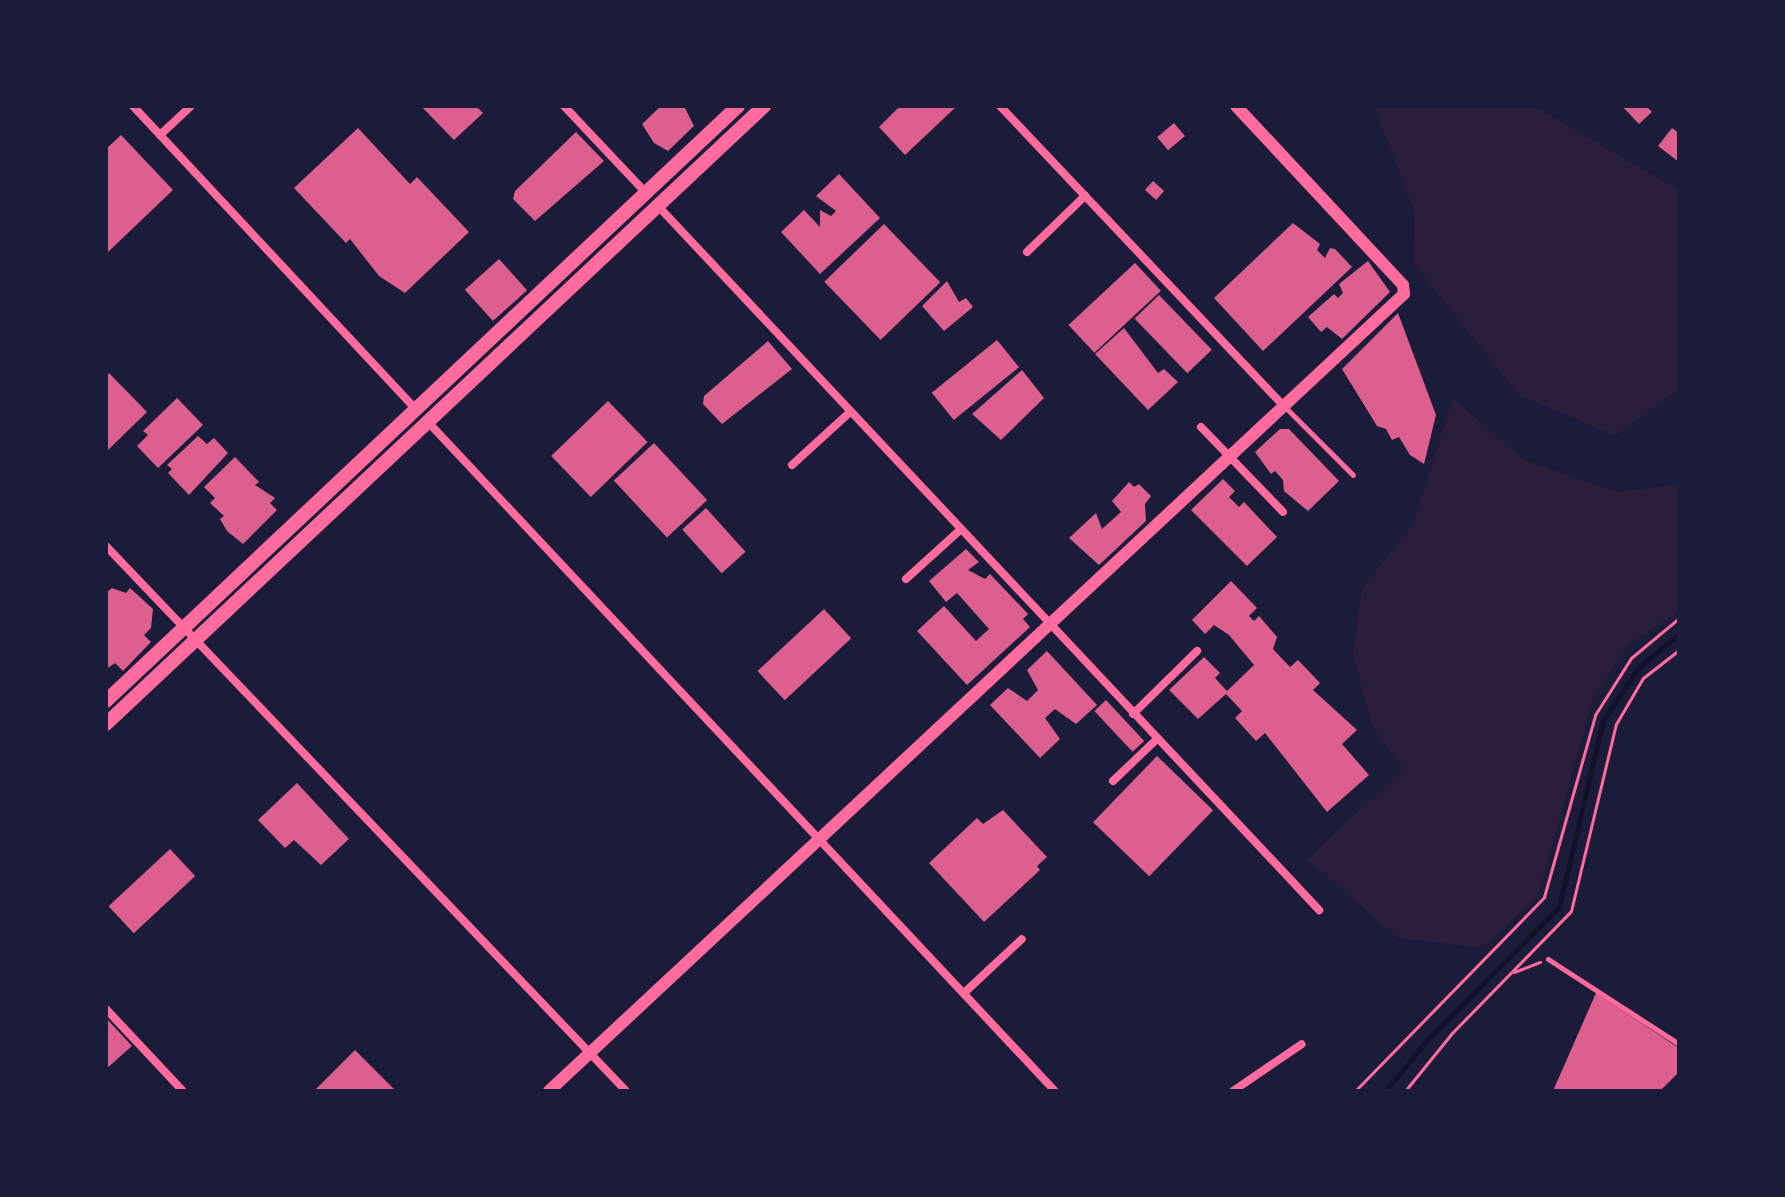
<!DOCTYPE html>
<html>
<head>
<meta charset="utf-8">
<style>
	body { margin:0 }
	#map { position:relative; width:1785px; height:1197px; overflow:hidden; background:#1b1b3a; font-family:"Noto Sans",sans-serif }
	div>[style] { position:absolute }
	.green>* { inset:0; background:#2a1e3b }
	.stream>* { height:5px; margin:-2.5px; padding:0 2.5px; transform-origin:2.5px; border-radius:2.5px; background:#12122b }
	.building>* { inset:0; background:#dd5f8e; transform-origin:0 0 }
	.path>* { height:3px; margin:-1.5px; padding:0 1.5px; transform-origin:1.5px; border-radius:1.5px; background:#ff6b9d }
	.service>* { height:5px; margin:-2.5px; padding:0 2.5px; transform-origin:2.5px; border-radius:2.5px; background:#ff6b9d }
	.minor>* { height:8px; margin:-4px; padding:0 4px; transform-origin:4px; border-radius:4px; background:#ff6b9d }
	.tertiary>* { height:12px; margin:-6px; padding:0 6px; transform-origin:6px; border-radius:6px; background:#ff6b9d }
	.secondary>* { height:14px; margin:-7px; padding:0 7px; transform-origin:7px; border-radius:7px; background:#ff6b9d }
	span { translate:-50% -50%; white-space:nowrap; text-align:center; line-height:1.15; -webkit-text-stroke:6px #1b1b3a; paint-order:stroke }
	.frame { position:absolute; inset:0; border:108px solid #1b1b3a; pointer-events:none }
</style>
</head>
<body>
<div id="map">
	<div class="green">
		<div style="clip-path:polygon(1374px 106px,1534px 106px,1679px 190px,1679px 389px,1615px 436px,1519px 395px,1415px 265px,1414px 210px)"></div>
		<div style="clip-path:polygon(1453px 398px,1524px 460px,1617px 492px,1679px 484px,1679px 611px,1629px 644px,1593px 699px,1537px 898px,1481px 948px,1398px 938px,1307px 859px,1404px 769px,1373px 728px,1353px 656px,1362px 588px,1413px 525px)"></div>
	</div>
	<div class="stream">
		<div style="left:1385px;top:1091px;width:69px;rotate:-50.3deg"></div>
		<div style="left:1429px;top:1038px;width:185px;rotate:-45.2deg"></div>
		<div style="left:1559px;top:907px;width:191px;rotate:-76.7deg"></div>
		<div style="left:1603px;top:721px;width:64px;rotate:-56.6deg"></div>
		<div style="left:1638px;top:668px;width:53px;rotate:-39.7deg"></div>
	</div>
	<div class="building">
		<div style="clip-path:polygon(421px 106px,476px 106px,483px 113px,454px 140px)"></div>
		<div style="clip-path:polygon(661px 106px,684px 106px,694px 126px,668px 151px,654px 143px,642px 124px)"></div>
		<div style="clip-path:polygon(900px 106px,957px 106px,905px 155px,879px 127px)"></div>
		<div style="clip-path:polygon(1622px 106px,1646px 106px,1652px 112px,1639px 124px)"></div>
		<div style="left:1174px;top:123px;width:17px;height:22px;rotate:50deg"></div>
		<div style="clip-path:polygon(358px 128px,410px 184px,417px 177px,469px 232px,405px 293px,379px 276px,350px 239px,346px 243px,294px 188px)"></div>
		<div style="clip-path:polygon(1672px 128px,1679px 133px,1679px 162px,1658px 146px)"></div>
		<div style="clip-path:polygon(576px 132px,604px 161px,535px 221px,513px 199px,515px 191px)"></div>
		<div style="clip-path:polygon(121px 135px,173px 190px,108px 252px,106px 149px)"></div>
		<div style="clip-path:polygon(839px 174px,880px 218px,820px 274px,781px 232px,804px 210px,820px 227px,820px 210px,831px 216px,836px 211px,816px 196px)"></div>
		<div style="left:1153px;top:181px;width:15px;height:12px;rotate:42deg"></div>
		<div style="clip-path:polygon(1293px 223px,1320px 244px,1317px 250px,1325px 258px,1330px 248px,1335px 249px,1352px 267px,1263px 351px,1214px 298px)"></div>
		<div style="left:884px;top:224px;width:81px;height:83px;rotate:46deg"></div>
		<div style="left:499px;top:259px;width:42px;height:46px;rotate:48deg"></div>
		<div style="clip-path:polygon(1368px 261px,1390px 292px,1342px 339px,1327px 327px,1321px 332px,1308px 317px,1334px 294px,1338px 298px,1343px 293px,1339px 284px)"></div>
		<div style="left:1135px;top:263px;width:38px;height:91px;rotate:47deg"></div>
		<div style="clip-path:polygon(947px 281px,959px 302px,966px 298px,973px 307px,944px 331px,922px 306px)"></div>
		<div style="left:1159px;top:295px;width:76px;height:34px;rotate:46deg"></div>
		<div style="clip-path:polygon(1398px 313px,1436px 415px,1424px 464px,1410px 455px,1399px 437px,1392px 440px,1386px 429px,1377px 426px,1342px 369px)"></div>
		<div style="clip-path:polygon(1124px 328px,1158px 373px,1164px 369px,1178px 382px,1148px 410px,1095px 354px)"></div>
		<div style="left:997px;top:340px;width:35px;height:84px;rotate:51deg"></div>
		<div style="clip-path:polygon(768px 341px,792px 369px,722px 424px,703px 404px,704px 396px)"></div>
		<div style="clip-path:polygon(1022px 370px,1044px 398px,1001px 440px,972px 414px)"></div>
		<div style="clip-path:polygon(109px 373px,147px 412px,106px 452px,106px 376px)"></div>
		<div style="clip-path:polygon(177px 398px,203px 425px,158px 468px,137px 446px,148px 435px,143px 431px)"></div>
		<div style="left:608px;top:401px;width:57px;height:79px;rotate:46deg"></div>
		<div style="clip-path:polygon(1280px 429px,1289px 429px,1339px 481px,1308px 511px,1284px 491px,1283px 480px,1275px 471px,1271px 474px,1255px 452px)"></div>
		<div style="clip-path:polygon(198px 436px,207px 444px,214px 438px,228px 453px,189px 495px,168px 473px,172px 469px,167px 465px)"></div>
		<div style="left:654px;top:443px;width:78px;height:55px;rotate:47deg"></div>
		<div style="clip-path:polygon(235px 457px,259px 482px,255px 485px,275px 498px,270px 503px,277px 510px,243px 544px,227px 531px,220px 519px,224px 516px,210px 503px,215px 498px,204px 487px)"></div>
		<div style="clip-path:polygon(1223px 479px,1235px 491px,1229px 497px,1239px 507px,1244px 502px,1277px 537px,1247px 566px,1191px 510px)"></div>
		<div style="clip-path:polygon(1129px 482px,1134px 487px,1139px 484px,1151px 496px,1145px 504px,1146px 521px,1099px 565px,1069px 538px,1096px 513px,1102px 529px,1121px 512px,1112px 501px)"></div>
		<div style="left:706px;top:508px;width:59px;height:32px;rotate:48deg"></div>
		<div style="clip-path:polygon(966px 549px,979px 562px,968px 570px,985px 579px,990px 574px,1028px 614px,1023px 619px,1030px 627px,967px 685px,917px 631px,944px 606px,976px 641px,989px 629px,957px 593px,946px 602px,929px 581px)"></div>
		<div style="clip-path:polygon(1231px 581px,1257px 608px,1249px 616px,1254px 621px,1259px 616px,1277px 637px,1273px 649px,1290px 667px,1298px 660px,1320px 683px,1313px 690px,1357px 730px,1342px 744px,1369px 775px,1327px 812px,1265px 733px,1256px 741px,1235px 718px,1242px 711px,1226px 694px,1198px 719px,1169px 690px,1204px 657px,1220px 673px,1215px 678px,1227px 691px,1254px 665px,1229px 635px,1214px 625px,1205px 634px,1192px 620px)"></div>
		<div style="clip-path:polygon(112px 588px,126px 593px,130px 588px,153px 609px,151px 628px,144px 635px,151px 642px,123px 671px,115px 663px,106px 669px,106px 593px)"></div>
		<div style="left:824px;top:609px;width:40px;height:91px;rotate:47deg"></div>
		<div style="clip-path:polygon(1047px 651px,1097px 705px,1076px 724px,1055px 709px,1045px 718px,1060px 739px,1040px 758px,990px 705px,1008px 688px,1027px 701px,1038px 690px,1027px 670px)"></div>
		<div style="left:1106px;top:700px;width:56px;height:16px;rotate:47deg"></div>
		<div style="left:1157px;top:756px;width:78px;height:92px;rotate:44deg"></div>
		<div style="clip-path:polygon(297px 783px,349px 839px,321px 865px,294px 840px,285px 848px,258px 820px)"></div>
		<div style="clip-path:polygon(1003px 810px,1047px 857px,1037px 866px,1040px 870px,984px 922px,929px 863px,977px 818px,983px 824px)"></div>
		<div style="left:170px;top:849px;width:37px;height:84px;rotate:47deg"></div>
		<div style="clip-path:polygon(1596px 993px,1679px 1048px,1679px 1072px,1660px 1091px,1553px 1091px)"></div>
		<div style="clip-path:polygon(106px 1018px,132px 1046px,106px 1069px)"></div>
		<div style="clip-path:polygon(355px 1050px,396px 1091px,314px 1091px)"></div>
	</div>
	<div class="path">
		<div style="left:1677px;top:106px;width:3px;rotate:45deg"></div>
		<div style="left:1514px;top:972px;width:28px;rotate:-21deg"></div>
		<div style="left:1355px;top:1091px;width:271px;rotate:-45.7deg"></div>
		<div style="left:1544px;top:897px;width:189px;rotate:-74.3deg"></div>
		<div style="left:1595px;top:715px;width:67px;rotate:-57.7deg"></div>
		<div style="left:1631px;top:658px;width:62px;rotate:-39.8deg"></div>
		<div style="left:1405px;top:1091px;width:75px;rotate:-51deg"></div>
		<div style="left:1452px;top:1033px;width:170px;rotate:-45.7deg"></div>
		<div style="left:1571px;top:911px;width:192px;rotate:-76.5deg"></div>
		<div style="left:1616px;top:724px;width:53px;rotate:-59.6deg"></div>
		<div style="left:1643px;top:678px;width:46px;rotate:-37.9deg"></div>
	</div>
	<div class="service">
		<div style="left:1285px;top:407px;width:96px;rotate:45deg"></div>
		<div style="left:1548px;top:959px;width:156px;rotate:33deg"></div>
	</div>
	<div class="minor">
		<div style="left:133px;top:106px;width:415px;rotate:47deg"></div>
		<div style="left:564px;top:106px;width:120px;rotate:46.7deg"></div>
		<div style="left:1000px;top:106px;width:415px;rotate:46.6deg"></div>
		<div style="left:160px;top:135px;width:42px;rotate:-43.1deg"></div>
		<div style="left:658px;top:206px;width:966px;rotate:46.8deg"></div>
		<div style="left:1027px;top:252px;width:81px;rotate:-44deg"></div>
		<div style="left:428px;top:422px;width:917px;rotate:46.86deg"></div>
		<div style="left:1201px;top:427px;width:118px;rotate:46deg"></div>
		<div style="left:792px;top:465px;width:79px;rotate:-42.4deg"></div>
		<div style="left:106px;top:546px;width:753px;rotate:46.34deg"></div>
		<div style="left:906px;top:579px;width:73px;rotate:-42.2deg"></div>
		<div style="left:1133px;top:714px;width:90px;rotate:-44.5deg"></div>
		<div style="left:1113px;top:781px;width:61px;rotate:-43.7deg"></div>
		<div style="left:964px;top:993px;width:79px;rotate:-43deg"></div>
		<div style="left:106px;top:1009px;width:112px;rotate:46.8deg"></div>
		<div style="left:1233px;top:1091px;width:83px;rotate:-34.3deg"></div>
	</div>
	<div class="tertiary">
		<div style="left:549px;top:1091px;width:1169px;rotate:-42.99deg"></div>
		<div style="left:1404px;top:294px;width:9px;rotate:-96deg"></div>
		<div style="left:1403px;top:285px;width:245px;rotate:-133deg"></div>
	</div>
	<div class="secondary">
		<div style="left:106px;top:701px;width:868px;rotate:-43.27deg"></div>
		<div style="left:106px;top:724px;width:903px;rotate:-43.2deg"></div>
	</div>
	<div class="frame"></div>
</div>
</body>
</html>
